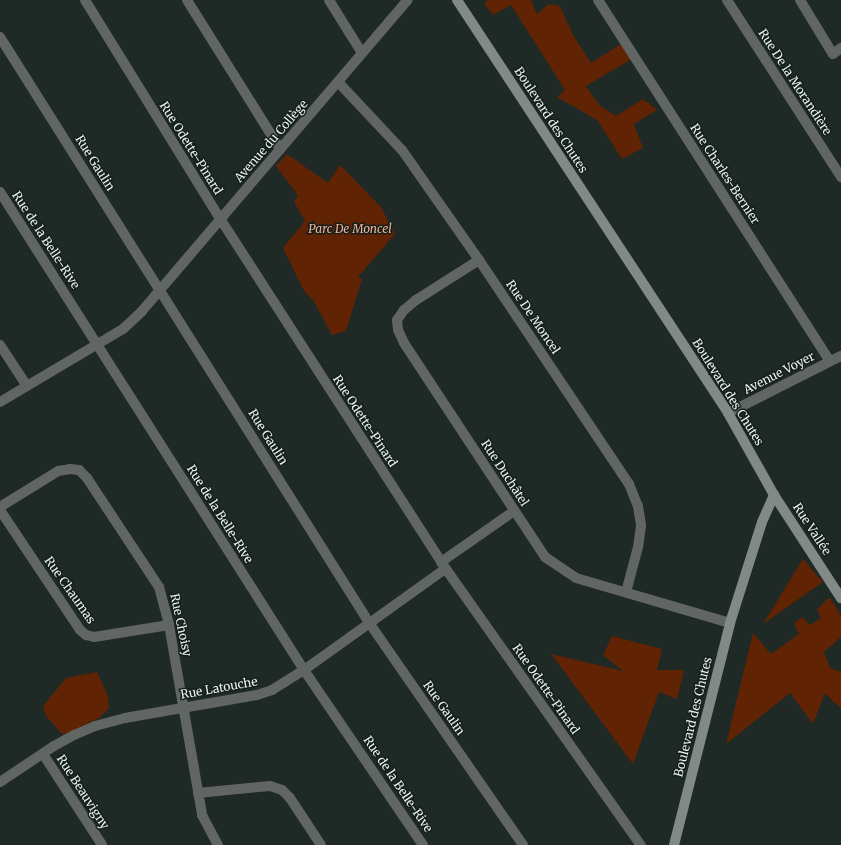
<!DOCTYPE html>
<html>
<head>
<meta charset="utf-8">
<style>
	body { margin:0 }
	#map { position:relative; width:841px; height:845px; overflow:hidden; background:#1f2925; font-family:Merriweather,serif }
	div>[style] { position:absolute }
	.green>* { inset:0; background:#602303 }
	.street>* { height:10px; margin:-5px; padding:0 5px; transform-origin:5px; border-radius:5px; background:#616664 }
	.secondary>* { height:10px; margin:-5px; padding:0 5px; transform-origin:5px; border-radius:5px; background:#828a87 }
	span { translate:-50% -50%; white-space:nowrap; text-align:center; line-height:1.15; -webkit-text-stroke:3px #151f1b; paint-order:stroke }
	.street-label { font-size:12px; color:#eaf1ee }
	.park-label { font-size:12px; color:#f2b196; font-style:italic }
</style>
</head>
<body>
<div id="map">
	<div class="green">
		<div style="clip-path:polygon(488px 0,531px 0,537px 14px,549px 4px,560px 6px,573px 35px,591px 63px,624px 42px,632px 59px,586px 86px,600px 106px,616px 116px,643px 99px,657px 110px,634px 124px,643px 148px,622px 159px,597px 120px,557px 97px,565px 90px,511px 5px,493px 15px,484px 3px)"></div>
		<div style="clip-path:polygon(287px 154px,328px 183px,340px 165px,381px 207px,395px 234px,358px 277px,362px 279px,346px 331px,332px 335px,313px 300px,304px 291px,283px 248px,305px 221px,294px 202px,298px 195px,276px 166px)"></div>
		<div style="clip-path:polygon(803px 559px,823px 582px,763px 624px)"></div>
		<div style="clip-path:polygon(829px 597px,841px 615px,841px 637px,824px 652px,830px 668px,841px 672px,841px 709px,825px 693px,813px 724px,790px 693px,726px 744px,753px 633px,771px 654px,799px 634px,794px 623px,802px 617px,810px 625px,821px 618px,817px 610px)"></div>
		<div style="clip-path:polygon(612px 636px,662px 649px,657px 670px,684px 670px,677px 699px,659px 692px,633px 764px,551px 654px,623px 671px,603px 655px)"></div>
		<div style="clip-path:polygon(97px 672px,108px 696px,109px 708px,99px 718px,63px 735px,46px 716px,43px 706px,66px 678px)"></div>
	</div>
	<div class="street">
		<div style="left:85px;top:0;width:259px;rotate:58.3deg"></div>
		<div style="left:221px;top:220px;width:407px;rotate:57.2deg"></div>
		<div style="left:441px;top:562px;width:347px;rotate:54.8deg"></div>
		<div style="left:187px;top:0;width:176px;rotate:58deg"></div>
		<div style="left:329px;top:0;width:62px;rotate:58.1deg"></div>
		<div style="left:598px;top:0;width:429px;rotate:57.3deg"></div>
		<div style="left:727px;top:0;width:211px;rotate:57.2deg"></div>
		<div style="left:800px;top:0;width:63px;rotate:58.6deg"></div>
		<div style="left:833px;top:54px;width:10px;rotate:-37deg"></div>
		<div style="left:0;top:37px;width:694px;rotate:57.78deg"></div>
		<div style="left:370px;top:624px;width:269px;rotate:55.3deg"></div>
		<div style="left:339px;top:83px;width:92px;rotate:46.8deg"></div>
		<div style="left:402px;top:150px;width:134px;rotate:55deg"></div>
		<div style="left:479px;top:260px;width:270px;rotate:56.2deg"></div>
		<div style="left:629px;top:484px;width:24px;rotate:68deg"></div>
		<div style="left:638px;top:506px;width:20px;rotate:81deg"></div>
		<div style="left:641px;top:526px;width:21px;rotate:98deg"></div>
		<div style="left:638px;top:547px;width:47px;rotate:104.9deg"></div>
		<div style="left:0;top:192px;width:566px;rotate:57.54deg"></div>
		<div style="left:304px;top:670px;width:212px;rotate:55.8deg"></div>
		<div style="left:479px;top:260px;width:75px;rotate:147.6deg"></div>
		<div style="left:416px;top:300px;width:16px;rotate:140deg"></div>
		<div style="left:404px;top:310px;width:12px;rotate:125deg"></div>
		<div style="left:397px;top:320px;width:10px;rotate:84deg"></div>
		<div style="left:398px;top:330px;width:14px;rotate:65deg"></div>
		<div style="left:404px;top:343px;width:256px;rotate:56.6deg"></div>
		<div style="left:545px;top:557px;width:37px;rotate:34deg"></div>
		<div style="left:576px;top:578px;width:160px;rotate:16.3deg"></div>
		<div style="left:0;top:345px;width:49px;rotate:56.6deg"></div>
		<div style="left:0;top:402px;width:143px;rotate:-30.7deg"></div>
		<div style="left:123px;top:329px;width:26px;rotate:-43deg"></div>
		<div style="left:142px;top:311px;width:409px;rotate:-49.5deg"></div>
		<div style="left:728px;top:413px;width:127px;rotate:-26.8deg"></div>
		<div style="left:0;top:507px;width:68px;rotate:-31.8deg"></div>
		<div style="left:58px;top:471px;width:12px;rotate:-9deg"></div>
		<div style="left:70px;top:469px;width:9px;rotate:6deg"></div>
		<div style="left:79px;top:470px;width:11px;rotate:45deg"></div>
		<div style="left:87px;top:478px;width:131px;rotate:56.6deg"></div>
		<div style="left:159px;top:587px;width:39px;rotate:75deg"></div>
		<div style="left:169px;top:625px;width:193px;rotate:80.1deg"></div>
		<div style="left:202px;top:815px;width:34px;rotate:62deg"></div>
		<div style="left:0;top:510px;width:144px;rotate:56.3deg"></div>
		<div style="left:80px;top:630px;width:8px;rotate:40deg"></div>
		<div style="left:86px;top:635px;width:8px;rotate:14deg"></div>
		<div style="left:94px;top:637px;width:76px;rotate:-9.1deg"></div>
		<div style="left:441px;top:562px;width:89px;rotate:-34.9deg"></div>
		<div style="left:43px;top:754px;width:108px;rotate:57deg"></div>
		<div style="left:0;top:782px;width:65px;rotate:-33.7deg"></div>
		<div style="left:54px;top:746px;width:23px;rotate:-29deg"></div>
		<div style="left:74px;top:735px;width:23px;rotate:-23deg"></div>
		<div style="left:95px;top:726px;width:31px;rotate:-15deg"></div>
		<div style="left:125px;top:718px;width:134px;rotate:-9.9deg"></div>
		<div style="left:257px;top:695px;width:16px;rotate:-18deg"></div>
		<div style="left:272px;top:690px;width:38px;rotate:-32deg"></div>
		<div style="left:304px;top:670px;width:173px;rotate:-35.6deg"></div>
		<div style="left:198px;top:793px;width:72px;rotate:-5.6deg"></div>
		<div style="left:270px;top:786px;width:13px;rotate:18deg"></div>
		<div style="left:282px;top:790px;width:11px;rotate:45deg"></div>
		<div style="left:290px;top:798px;width:56px;rotate:56.6deg"></div>
	</div>
	<div class="secondary">
		<div style="left:457px;top:0;width:494px;rotate:56.7deg"></div>
		<div style="left:728px;top:413px;width:94px;rotate:60.7deg"></div>
		<div style="left:774px;top:495px;width:123px;rotate:57deg"></div>
		<div style="left:674px;top:845px;width:229px;rotate:-75.8deg"></div>
		<div style="left:730px;top:623px;width:106px;rotate:-72.4deg"></div>
		<div style="left:762px;top:522px;width:30px;rotate:-66deg"></div>
	</div>
	<div class="street-label">
		<span style="left:795px;top:82px;rotate:57deg">Rue De la Morandière</span>
		<span style="left:551px;top:120px;rotate:57deg">Boulevard des Chutes</span>
		<span style="left:271px;top:141px;rotate:-49deg">Avenue du Collège</span>
		<span style="left:191px;top:148px;rotate:58deg">Rue Odette-Pinard</span>
		<span style="left:95px;top:163px;rotate:58deg">Rue Gaulin</span>
		<span style="left:725px;top:174px;rotate:57deg">Rue Charles-Bernier</span>
		<span style="left:46px;top:240px;rotate:57deg">Rue de la Belle-Rive</span>
		<span style="left:533px;top:317px;rotate:56deg">Rue De Moncel</span>
		<span style="left:779px;top:373px;rotate:-27deg">Avenue Voyer</span>
		<span style="left:728px;top:392px;rotate:58deg">Boulevard des Chutes</span>
		<span style="left:365px;top:421px;rotate:57deg">Rue Odette-Pinard</span>
		<span style="left:268px;top:437px;rotate:58deg">Rue Gaulin</span>
		<span style="left:505px;top:473px;rotate:57deg">Rue Duchâtel</span>
		<span style="left:220px;top:514px;rotate:58deg">Rue de la Belle-Rive</span>
		<span style="left:812px;top:529px;rotate:57deg">Rue Vallée</span>
		<span style="left:70px;top:590px;rotate:55deg">Rue Chaumas</span>
		<span style="left:181px;top:625px;rotate:78deg">Rue Choisy</span>
		<span style="left:219px;top:688px;rotate:-10deg">Rue Latouche</span>
		<span style="left:546px;top:689px;rotate:55deg">Rue Odette-Pinard</span>
		<span style="left:444px;top:708px;rotate:55deg">Rue Gaulin</span>
		<span style="left:693px;top:717px;rotate:-76deg">Boulevard des Chutes</span>
		<span style="left:398px;top:784px;rotate:56deg">Rue de la Belle-Rive</span>
		<span style="left:83px;top:792px;rotate:57deg">Rue Beauvigny</span>
	</div>
	<div class="park-label">
		<span style="left:350px;top:229px">Parc De Moncel</span>
	</div>
</div>
</body>
</html>
